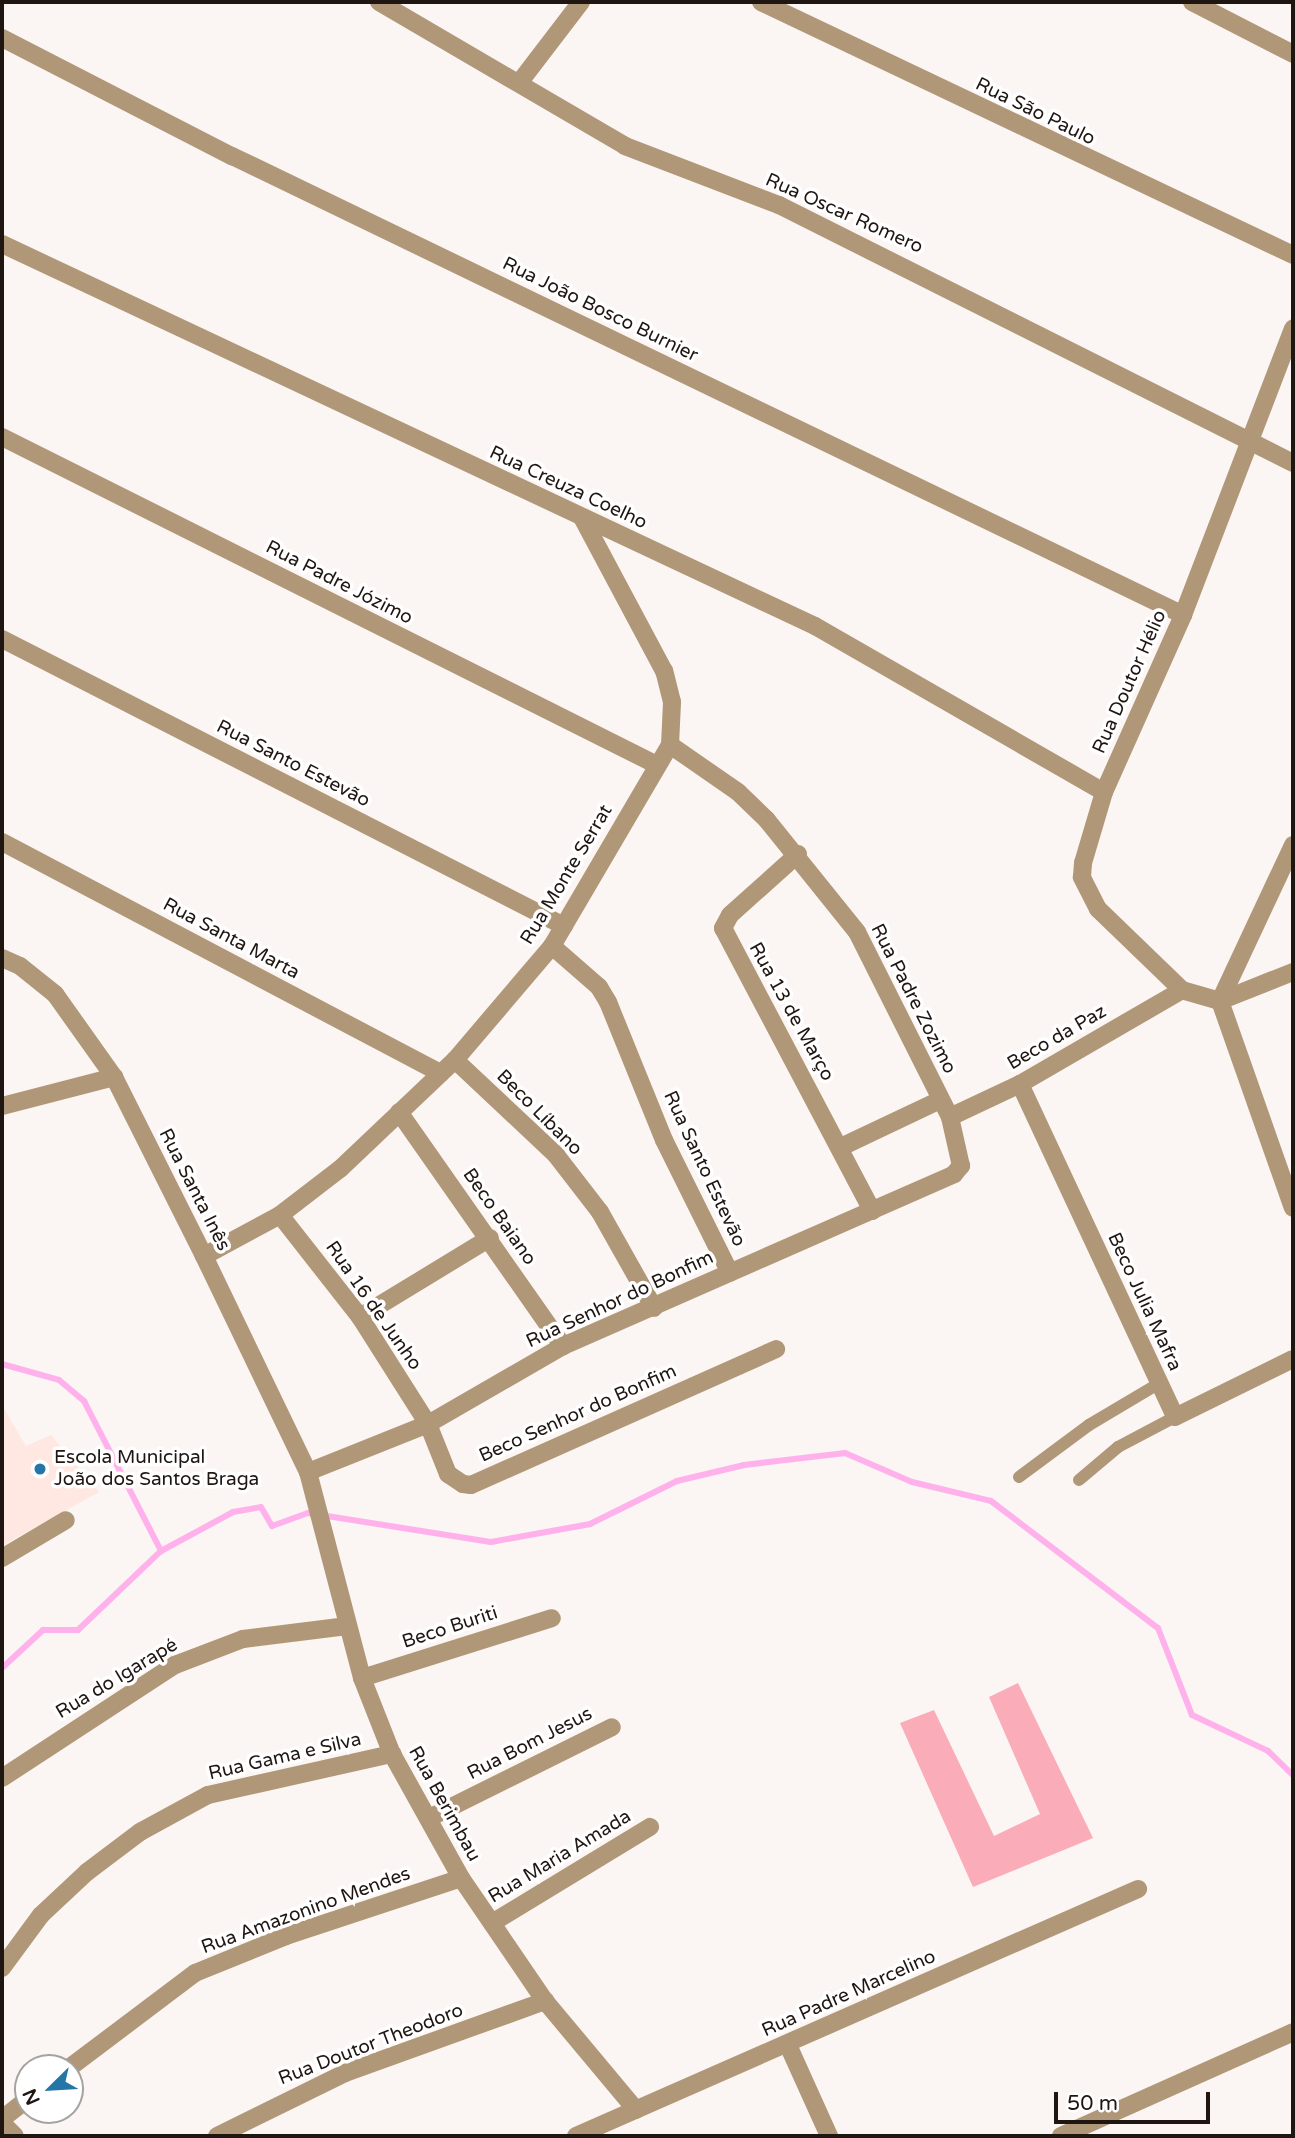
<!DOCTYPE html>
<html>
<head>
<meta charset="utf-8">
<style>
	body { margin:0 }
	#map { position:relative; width:1295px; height:2138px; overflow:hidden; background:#fbf5f3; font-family:"Varela Round",sans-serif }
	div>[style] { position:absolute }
	.built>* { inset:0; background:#ffe8e1 }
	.stream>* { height:6px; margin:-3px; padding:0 3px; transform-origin:3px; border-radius:3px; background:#ffb1ec }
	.building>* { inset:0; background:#faacb9 }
	.lane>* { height:12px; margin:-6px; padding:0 6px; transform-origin:6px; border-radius:6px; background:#b09778 }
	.street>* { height:18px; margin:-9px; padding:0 9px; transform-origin:9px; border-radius:9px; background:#b09778 }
	.dots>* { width:19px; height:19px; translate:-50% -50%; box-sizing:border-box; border:4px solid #fff; border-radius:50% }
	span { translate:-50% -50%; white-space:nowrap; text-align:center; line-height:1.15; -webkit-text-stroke:7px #fff; paint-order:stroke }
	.street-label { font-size:19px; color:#1f1612 }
	.poi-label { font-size:19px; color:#1f1612 }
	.left { translate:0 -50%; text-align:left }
	.frame { position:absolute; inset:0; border:4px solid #1f1612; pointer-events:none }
	.north { position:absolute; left:14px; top:2054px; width:70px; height:70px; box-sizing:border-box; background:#fff; border:2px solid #a5a2a0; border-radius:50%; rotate:246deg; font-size:19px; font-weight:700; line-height:28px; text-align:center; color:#1f1612 }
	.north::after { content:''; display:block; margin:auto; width:24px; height:32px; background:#2376a7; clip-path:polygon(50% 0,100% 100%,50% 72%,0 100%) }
	.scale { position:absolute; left:1054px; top:2092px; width:156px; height:32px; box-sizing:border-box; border:4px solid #1f1612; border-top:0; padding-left:9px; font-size:21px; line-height:24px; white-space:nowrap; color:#1f1612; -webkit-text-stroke:5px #fff; paint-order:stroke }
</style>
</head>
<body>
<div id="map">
	<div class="built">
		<div style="clip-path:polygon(2px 1405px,26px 1446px,51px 1435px,99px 1492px,2px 1546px)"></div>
	</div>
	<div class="stream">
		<div style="left:2px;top:1364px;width:59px;rotate:15.7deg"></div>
		<div style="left:59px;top:1380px;width:33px;rotate:40deg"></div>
		<div style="left:84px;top:1401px;width:169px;rotate:62.8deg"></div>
		<div style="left:2px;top:1668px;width:56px;rotate:-42.8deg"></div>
		<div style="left:43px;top:1630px;width:35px"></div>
		<div style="left:78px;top:1630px;width:115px;rotate:-43.6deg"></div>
		<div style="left:161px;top:1551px;width:82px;rotate:-28.4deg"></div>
		<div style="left:233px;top:1512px;width:28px;rotate:-10deg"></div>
		<div style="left:261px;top:1507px;width:22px;rotate:60deg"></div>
		<div style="left:272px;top:1526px;width:38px;rotate:-20deg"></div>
		<div style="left:308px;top:1513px;width:185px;rotate:9deg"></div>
		<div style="left:491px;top:1542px;width:101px;rotate:-10.3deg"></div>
		<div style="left:590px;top:1524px;width:97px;rotate:-26.3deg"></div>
		<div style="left:677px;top:1481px;width:69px;rotate:-13.4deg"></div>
		<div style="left:744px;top:1465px;width:102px;rotate:-6.8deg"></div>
		<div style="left:845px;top:1453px;width:73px;rotate:23.4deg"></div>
		<div style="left:912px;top:1482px;width:81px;rotate:13.5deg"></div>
		<div style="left:991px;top:1501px;width:210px;rotate:37.3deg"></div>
		<div style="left:1158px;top:1628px;width:93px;rotate:68.7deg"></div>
		<div style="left:1192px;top:1715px;width:84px;rotate:25.3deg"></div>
		<div style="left:1268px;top:1751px;width:35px;rotate:44deg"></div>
	</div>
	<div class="building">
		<div style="clip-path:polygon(1018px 1683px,1093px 1838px,973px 1887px,900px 1723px,934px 1710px,994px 1836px,1040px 1814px,989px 1697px)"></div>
	</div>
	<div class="lane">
		<div style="left:1019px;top:1477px;width:87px;rotate:-36.6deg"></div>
		<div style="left:1089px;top:1425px;width:80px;rotate:-30.7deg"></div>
		<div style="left:1079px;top:1480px;width:51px;rotate:-40.2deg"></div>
		<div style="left:1118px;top:1447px;width:64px;rotate:-27.8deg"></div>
	</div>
	<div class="street">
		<div style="left:379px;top:2px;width:285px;rotate:30.3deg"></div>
		<div style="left:625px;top:146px;width:165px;rotate:21deg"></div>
		<div style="left:779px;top:205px;width:575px;rotate:26.65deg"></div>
		<div style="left:761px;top:2px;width:589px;rotate:25.43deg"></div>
		<div style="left:1192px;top:2px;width:114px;rotate:27.2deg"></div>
		<div style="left:2px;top:38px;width:259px;rotate:27.2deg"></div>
		<div style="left:232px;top:156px;width:1056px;rotate:25.76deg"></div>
		<div style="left:519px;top:83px;width:102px;rotate:-52.6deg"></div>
		<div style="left:2px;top:244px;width:898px;rotate:25.17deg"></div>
		<div style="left:815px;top:626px;width:333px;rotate:29.9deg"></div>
		<div style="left:2px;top:437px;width:733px;rotate:26.6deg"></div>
		<div style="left:2px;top:639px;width:631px;rotate:27.05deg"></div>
		<div style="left:2px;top:842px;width:496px;rotate:27.8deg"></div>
		<div style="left:1293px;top:845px;width:172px;rotate:115.1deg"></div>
		<div style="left:1220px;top:1001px;width:219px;rotate:70.6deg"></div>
		<div style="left:798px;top:854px;width:91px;rotate:138.1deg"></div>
		<div style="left:730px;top:915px;width:15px;rotate:118deg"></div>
		<div style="left:723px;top:928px;width:320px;rotate:62.2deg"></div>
		<div style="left:552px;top:946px;width:62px;rotate:41.1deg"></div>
		<div style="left:599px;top:987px;width:17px;rotate:59deg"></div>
		<div style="left:608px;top:1002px;width:149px;rotate:67.9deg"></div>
		<div style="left:664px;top:1140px;width:148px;rotate:63.6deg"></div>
		<div style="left:2px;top:958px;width:20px;rotate:24deg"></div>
		<div style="left:20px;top:966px;width:45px;rotate:38.7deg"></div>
		<div style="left:55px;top:994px;width:102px;rotate:54.6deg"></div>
		<div style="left:114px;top:1077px;width:200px;rotate:63.3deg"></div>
		<div style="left:204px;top:1256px;width:240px;rotate:64.3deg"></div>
		<div style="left:308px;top:1472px;width:213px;rotate:75.3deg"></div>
		<div style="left:362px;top:1678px;width:82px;rotate:68.5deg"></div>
		<div style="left:392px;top:1754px;width:142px;rotate:60.9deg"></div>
		<div style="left:461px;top:1878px;width:149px;rotate:55.7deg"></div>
		<div style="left:545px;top:2001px;width:142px;rotate:50.1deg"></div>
		<div style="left:1220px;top:1001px;width:40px;rotate:-164deg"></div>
		<div style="left:1182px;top:990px;width:117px;rotate:-136deg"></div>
		<div style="left:1098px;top:909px;width:36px;rotate:-117deg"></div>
		<div style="left:1082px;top:877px;width:14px;rotate:-86deg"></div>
		<div style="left:1083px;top:863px;width:74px;rotate:-73.5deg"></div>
		<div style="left:1104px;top:792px;width:194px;rotate:-65.9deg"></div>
		<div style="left:1183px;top:615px;width:307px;rotate:-69deg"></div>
		<div style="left:1220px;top:1001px;width:79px;rotate:-21.7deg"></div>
		<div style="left:455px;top:1060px;width:139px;rotate:43.2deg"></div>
		<div style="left:556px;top:1155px;width:72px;rotate:52.3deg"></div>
		<div style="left:600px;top:1212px;width:110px;rotate:60.6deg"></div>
		<div style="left:1020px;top:1084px;width:367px;rotate:65deg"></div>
		<div style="left:1175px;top:1417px;width:131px;rotate:-26.2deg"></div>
		<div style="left:2px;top:1106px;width:116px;rotate:-14.5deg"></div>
		<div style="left:399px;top:1112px;width:286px;rotate:55deg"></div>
		<div style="left:950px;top:1117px;width:77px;rotate:-25.2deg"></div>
		<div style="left:1020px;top:1084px;width:187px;rotate:-30.1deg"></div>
		<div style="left:841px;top:1147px;width:110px;rotate:-25.4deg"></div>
		<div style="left:280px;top:1215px;width:130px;rotate:51.9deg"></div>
		<div style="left:360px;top:1317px;width:127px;rotate:57.6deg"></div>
		<div style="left:428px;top:1424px;width:54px;rotate:68.2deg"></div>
		<div style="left:448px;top:1474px;width:18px;rotate:34deg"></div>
		<div style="left:463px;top:1484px;width:8px;rotate:7deg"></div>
		<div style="left:471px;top:1485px;width:334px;rotate:-24deg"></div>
		<div style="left:204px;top:1256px;width:86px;rotate:-28.3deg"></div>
		<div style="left:280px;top:1215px;width:76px;rotate:-37.5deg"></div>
		<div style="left:340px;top:1169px;width:158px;rotate:-43.5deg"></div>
		<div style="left:455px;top:1060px;width:150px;rotate:-49.6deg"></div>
		<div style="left:552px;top:946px;width:233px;rotate:-59.6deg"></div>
		<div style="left:670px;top:745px;width:43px;rotate:-87.3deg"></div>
		<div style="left:672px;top:702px;width:32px;rotate:-104deg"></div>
		<div style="left:664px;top:671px;width:172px;rotate:-118.1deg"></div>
		<div style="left:360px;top:1317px;width:152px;rotate:-31.3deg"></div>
		<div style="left:308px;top:1472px;width:129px;rotate:-21.8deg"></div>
		<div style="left:428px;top:1424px;width:156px;rotate:-30deg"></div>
		<div style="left:563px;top:1346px;width:427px;rotate:-23.7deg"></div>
		<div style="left:954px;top:1174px;width:11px;rotate:-49deg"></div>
		<div style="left:961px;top:1166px;width:50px;rotate:-102.7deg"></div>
		<div style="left:950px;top:1117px;width:207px;rotate:-116.7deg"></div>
		<div style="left:857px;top:932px;width:144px;rotate:-128.8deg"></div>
		<div style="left:767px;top:820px;width:40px;rotate:-136deg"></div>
		<div style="left:738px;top:792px;width:83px;rotate:-145.3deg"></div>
		<div style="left:2px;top:1558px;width:74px;rotate:-30.7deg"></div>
		<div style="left:362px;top:1678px;width:199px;rotate:-17.5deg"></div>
		<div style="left:2px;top:1778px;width:207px;rotate:-33.2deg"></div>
		<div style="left:175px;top:1665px;width:73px;rotate:-20.9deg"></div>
		<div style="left:243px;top:1639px;width:105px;rotate:-7.1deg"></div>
		<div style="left:429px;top:1818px;width:204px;rotate:-26.4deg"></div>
		<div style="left:492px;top:1923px;width:185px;rotate:-31.3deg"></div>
		<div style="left:2px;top:1968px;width:66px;rotate:-53.7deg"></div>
		<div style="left:41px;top:1915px;width:63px;rotate:-43.1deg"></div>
		<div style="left:87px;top:1872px;width:66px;rotate:-37deg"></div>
		<div style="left:140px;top:1832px;width:77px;rotate:-28.6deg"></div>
		<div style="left:208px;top:1795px;width:189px;rotate:-12.6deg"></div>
		<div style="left:788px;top:2045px;width:100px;rotate:65.7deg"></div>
		<div style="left:69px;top:2068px;width:158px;rotate:-37deg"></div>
		<div style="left:195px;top:1973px;width:98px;rotate:-22.1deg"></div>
		<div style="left:286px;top:1936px;width:184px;rotate:-18.3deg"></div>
		<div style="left:2px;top:2119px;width:33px;rotate:-38deg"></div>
		<div style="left:2px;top:2123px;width:18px;rotate:45deg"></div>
		<div style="left:217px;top:2136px;width:143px;rotate:-26.2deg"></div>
		<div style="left:345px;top:2073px;width:213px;rotate:-19.8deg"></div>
		<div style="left:576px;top:2136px;width:614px;rotate:-23.73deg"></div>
		<div style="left:1061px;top:2136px;width:254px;rotate:-24.1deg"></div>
	</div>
	<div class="dots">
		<div style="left:40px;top:1469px;background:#2376a7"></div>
	</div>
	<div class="street-label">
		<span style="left:1035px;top:112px;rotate:26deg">Rua São Paulo</span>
		<span style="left:844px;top:214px;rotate:24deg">Rua Oscar Romero</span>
		<span style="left:600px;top:310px;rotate:26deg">Rua João Bosco Burnier</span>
		<span style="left:568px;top:488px;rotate:25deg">Rua Creuza Coelho</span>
		<span style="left:339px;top:583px;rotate:27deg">Rua Padre Józimo</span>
		<span style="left:1130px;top:682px;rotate:-66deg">Rua Doutor Hélio</span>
		<span style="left:293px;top:764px;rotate:27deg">Rua Santo Estevão</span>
		<span style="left:567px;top:875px;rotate:-59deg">Rua Monte Serrat</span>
		<span style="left:231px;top:939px;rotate:28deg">Rua Santa Marta</span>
		<span style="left:913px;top:999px;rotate:63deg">Rua Padre Zozimo</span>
		<span style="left:791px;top:1012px;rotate:61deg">Rua 13 de Março</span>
		<span style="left:1057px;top:1038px;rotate:-30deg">Beco da Paz</span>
		<span style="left:539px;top:1113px;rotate:45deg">Beco Líbano</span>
		<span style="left:704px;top:1169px;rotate:65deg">Rua Santo Estevão</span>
		<span style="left:194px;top:1190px;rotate:63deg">Rua Santa Inês</span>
		<span style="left:499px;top:1217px;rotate:55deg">Beco Baiano</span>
		<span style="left:620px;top:1300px;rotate:-25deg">Rua Senhor do Bonfim</span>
		<span style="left:1144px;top:1302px;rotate:65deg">Beco Julia Mafra</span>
		<span style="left:373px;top:1306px;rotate:55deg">Rua 16 de Junho</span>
		<span style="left:578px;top:1414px;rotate:-24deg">Beco Senhor do Bonfim</span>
		<span style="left:450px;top:1628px;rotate:-18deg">Beco Buriti</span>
		<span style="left:117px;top:1679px;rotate:-31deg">Rua do Igarapé</span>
		<span style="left:530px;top:1744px;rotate:-27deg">Rua Bom Jesus</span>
		<span style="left:285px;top:1757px;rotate:-13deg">Rua Gama e Silva</span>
		<span style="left:444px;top:1804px;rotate:61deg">Rua Berimbau</span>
		<span style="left:560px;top:1857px;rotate:-31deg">Rua Maria Amada</span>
		<span style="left:306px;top:1911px;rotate:-20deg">Rua Amazonino Mendes</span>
		<span style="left:849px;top:1994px;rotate:-24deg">Rua Padre Marcelino</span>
		<span style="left:371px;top:2045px;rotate:-21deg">Rua Doutor Theodoro</span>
	</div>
	<div class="poi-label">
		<span class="left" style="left:54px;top:1469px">Escola Municipal<br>João dos Santos Braga</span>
	</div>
	<div class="frame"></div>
	<div class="north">N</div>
	<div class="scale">50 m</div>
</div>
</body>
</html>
